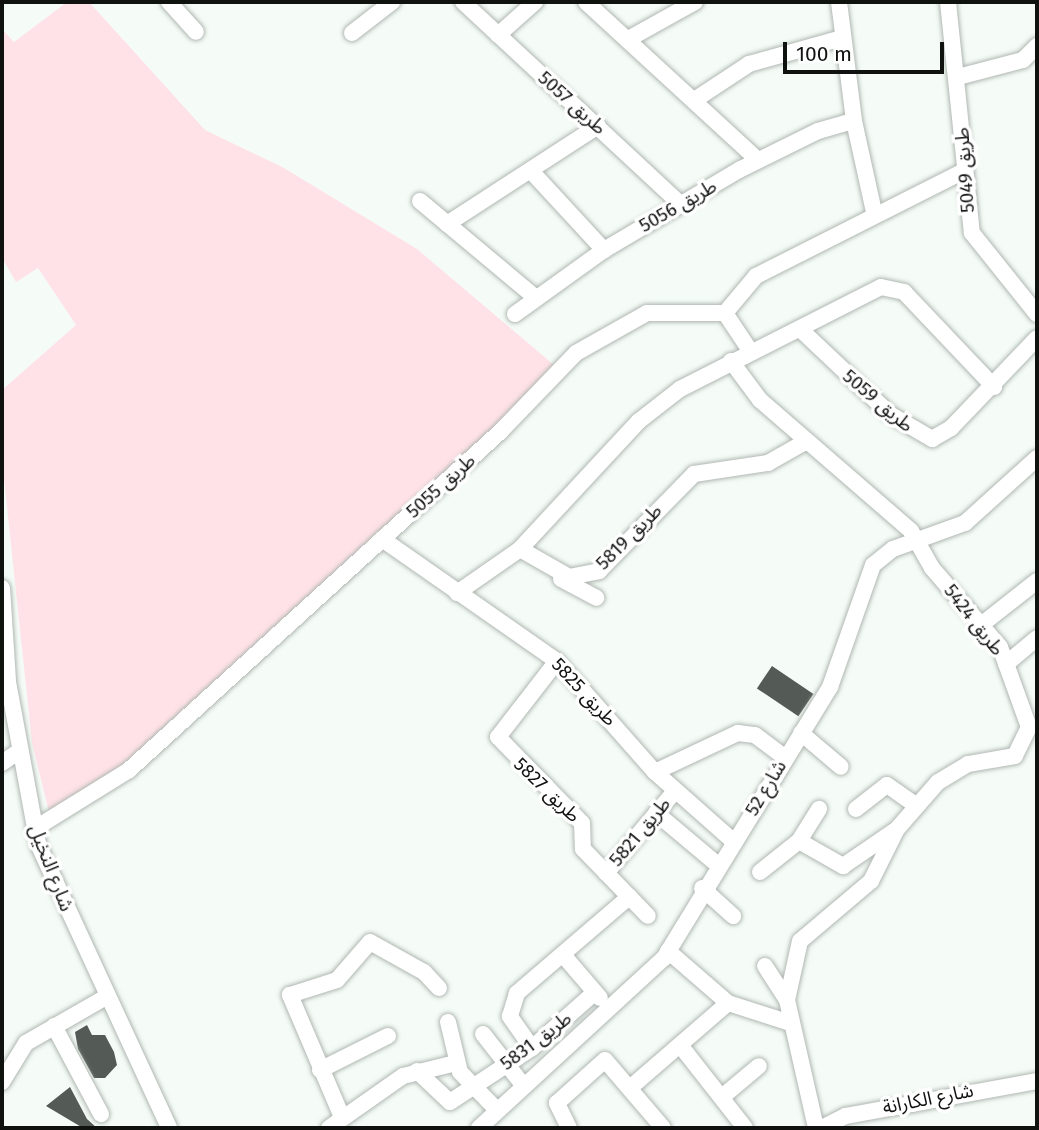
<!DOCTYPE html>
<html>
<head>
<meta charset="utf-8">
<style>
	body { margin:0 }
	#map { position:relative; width:1039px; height:1130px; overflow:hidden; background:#f5fcf7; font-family:"Fira Sans","Noto Sans Arabic",sans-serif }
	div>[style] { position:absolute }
	.green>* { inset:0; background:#ffe2e7 }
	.building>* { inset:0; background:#545a56; transform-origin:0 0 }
	.roads { filter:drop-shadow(0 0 2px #b0b7b2) drop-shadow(0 0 2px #b0b7b2) }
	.minor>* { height:16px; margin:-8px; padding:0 8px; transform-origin:8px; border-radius:8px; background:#fff }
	span { translate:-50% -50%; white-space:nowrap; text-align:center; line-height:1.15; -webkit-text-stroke:7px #fff; paint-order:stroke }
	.street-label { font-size:19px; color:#101210 }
	.frame { position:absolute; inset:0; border:4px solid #101210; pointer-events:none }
	.scale { position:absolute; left:783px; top:42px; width:161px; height:32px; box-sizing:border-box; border:4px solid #101210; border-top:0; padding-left:9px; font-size:21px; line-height:24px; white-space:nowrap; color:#101210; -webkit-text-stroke:5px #fff; paint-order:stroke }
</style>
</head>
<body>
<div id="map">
	<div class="green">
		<div style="clip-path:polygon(67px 2px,89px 2px,205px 130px,284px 168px,417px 249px,554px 365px,513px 412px,124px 770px,49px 812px,32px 743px,2px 460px,2px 390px,76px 325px,38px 268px,16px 282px,2px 258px,2px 29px,14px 42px)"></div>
	</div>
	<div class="building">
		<div style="left:772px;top:666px;width:50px;height:27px;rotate:34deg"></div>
		<div style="clip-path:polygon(87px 1025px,92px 1035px,105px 1035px,114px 1052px,117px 1065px,105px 1078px,94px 1078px,78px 1049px,75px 1032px)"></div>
		<div style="clip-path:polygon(70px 1087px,87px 1119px,97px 1128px,83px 1128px,46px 1106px)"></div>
	</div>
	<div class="roads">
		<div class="minor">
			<div style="left:169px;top:2px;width:40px;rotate:48deg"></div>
			<div style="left:463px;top:2px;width:296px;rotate:42.9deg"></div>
			<div style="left:586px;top:2px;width:234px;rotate:42.6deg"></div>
			<div style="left:839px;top:2px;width:120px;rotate:82.8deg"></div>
			<div style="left:854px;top:121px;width:93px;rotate:77.6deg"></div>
			<div style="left:948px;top:2px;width:232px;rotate:84.1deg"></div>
			<div style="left:972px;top:233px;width:104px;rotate:51.3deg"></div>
			<div style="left:352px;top:33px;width:51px;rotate:-37.8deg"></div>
			<div style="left:498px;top:35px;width:50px;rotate:-41.7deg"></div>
			<div style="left:632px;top:37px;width:72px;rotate:-29.1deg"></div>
			<div style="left:958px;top:77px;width:67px;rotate:-14.7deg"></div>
			<div style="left:1023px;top:60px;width:20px;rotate:-45deg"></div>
			<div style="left:696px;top:99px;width:64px;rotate:-33.4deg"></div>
			<div style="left:749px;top:64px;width:97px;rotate:-15.6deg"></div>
			<div style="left:531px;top:171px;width:108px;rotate:47.3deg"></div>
			<div style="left:420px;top:201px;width:151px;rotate:39.9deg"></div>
			<div style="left:447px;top:224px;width:180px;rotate:-33deg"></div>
			<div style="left:725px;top:313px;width:47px;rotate:56.3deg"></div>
			<div style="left:515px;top:314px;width:110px;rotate:-35.7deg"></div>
			<div style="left:604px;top:250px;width:157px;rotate:-30.7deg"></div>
			<div style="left:739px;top:170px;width:88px;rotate:-26.3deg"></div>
			<div style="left:818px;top:131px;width:37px;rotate:-16deg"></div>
			<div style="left:800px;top:329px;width:125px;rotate:43.4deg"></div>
			<div style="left:891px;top:415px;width:48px;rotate:30.3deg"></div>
			<div style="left:932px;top:439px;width:22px;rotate:-30deg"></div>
			<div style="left:951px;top:428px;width:124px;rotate:-46.3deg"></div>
			<div style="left:731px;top:361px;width:49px;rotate:53.4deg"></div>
			<div style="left:760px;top:400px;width:200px;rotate:40.9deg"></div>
			<div style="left:911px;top:531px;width:43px;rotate:60.4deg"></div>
			<div style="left:932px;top:568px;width:104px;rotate:49.3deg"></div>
			<div style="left:1000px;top:647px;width:85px;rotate:70.1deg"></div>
			<div style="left:1029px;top:727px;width:32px;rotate:116deg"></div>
			<div style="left:1015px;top:756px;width:48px;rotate:170.3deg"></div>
			<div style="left:968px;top:764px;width:35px;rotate:149deg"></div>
			<div style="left:938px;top:782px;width:62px;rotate:131.1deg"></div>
			<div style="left:897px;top:829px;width:58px;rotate:116.6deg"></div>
			<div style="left:871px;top:881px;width:93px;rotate:139.8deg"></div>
			<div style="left:800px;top:941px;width:60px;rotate:102.4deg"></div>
			<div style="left:787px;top:1000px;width:131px;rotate:77.2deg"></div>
			<div style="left:382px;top:539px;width:213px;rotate:34.9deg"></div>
			<div style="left:557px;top:661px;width:148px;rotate:48.6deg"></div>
			<div style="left:655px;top:772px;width:106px;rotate:41.5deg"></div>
			<div style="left:520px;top:549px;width:175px;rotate:-47.1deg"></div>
			<div style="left:639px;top:421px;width:52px;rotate:-38deg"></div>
			<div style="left:680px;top:389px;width:225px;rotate:-26.9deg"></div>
			<div style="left:881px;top:287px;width:24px;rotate:12deg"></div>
			<div style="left:904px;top:292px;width:131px;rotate:46.5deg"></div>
			<div style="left:561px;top:579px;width:40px;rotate:28deg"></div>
			<div style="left:2px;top:588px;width:94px;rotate:86.3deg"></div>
			<div style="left:8px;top:682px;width:165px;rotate:79.5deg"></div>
			<div style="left:38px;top:844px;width:313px;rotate:65.2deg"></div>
			<div style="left:457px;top:593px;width:77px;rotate:-34.9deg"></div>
			<div style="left:520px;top:549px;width:56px;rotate:29.7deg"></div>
			<div style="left:569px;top:577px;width:31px;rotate:-11deg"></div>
			<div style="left:599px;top:571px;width:136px;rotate:-45.6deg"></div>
			<div style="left:694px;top:474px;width:75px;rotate:-8.5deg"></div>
			<div style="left:768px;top:463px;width:43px;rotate:-29.6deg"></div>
			<div style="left:981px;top:625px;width:71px;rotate:-38.2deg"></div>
			<div style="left:557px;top:661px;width:96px;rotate:127.8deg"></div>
			<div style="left:498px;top:737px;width:120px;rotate:45.7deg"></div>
			<div style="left:582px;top:823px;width:26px;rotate:88deg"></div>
			<div style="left:583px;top:849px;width:93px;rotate:45.9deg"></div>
			<div style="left:1006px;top:664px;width:40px;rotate:-40deg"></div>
			<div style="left:801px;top:733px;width:52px;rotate:40.4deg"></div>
			<div style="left:2px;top:763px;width:21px;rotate:-35deg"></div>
			<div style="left:655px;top:772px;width:92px;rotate:-25.2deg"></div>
			<div style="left:738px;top:733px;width:17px;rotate:7deg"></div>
			<div style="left:755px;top:735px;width:38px;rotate:37deg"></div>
			<div style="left:856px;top:809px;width:39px;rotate:-38deg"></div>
			<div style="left:887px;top:785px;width:35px;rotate:35deg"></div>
			<div style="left:656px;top:813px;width:81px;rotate:40deg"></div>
			<div style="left:34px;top:829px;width:112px;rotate:-31.8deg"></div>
			<div style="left:129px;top:770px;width:502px;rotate:-42.34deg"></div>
			<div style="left:500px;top:432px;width:110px;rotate:-46.1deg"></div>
			<div style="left:576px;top:353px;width:81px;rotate:-29.4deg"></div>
			<div style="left:647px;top:313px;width:78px"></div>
			<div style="left:725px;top:313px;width:48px;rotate:-50deg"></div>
			<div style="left:756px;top:276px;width:233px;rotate:-26.8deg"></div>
			<div style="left:799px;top:841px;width:38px;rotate:-58deg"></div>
			<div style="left:760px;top:872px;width:50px;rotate:-38.5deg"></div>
			<div style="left:799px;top:841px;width:51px;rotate:29.6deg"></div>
			<div style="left:843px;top:866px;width:65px;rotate:-34.4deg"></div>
			<div style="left:606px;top:873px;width:107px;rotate:-49.9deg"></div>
			<div style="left:702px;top:888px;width:42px;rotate:42.1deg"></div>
			<div style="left:668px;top:951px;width:79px;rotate:40.9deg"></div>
			<div style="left:728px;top:1003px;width:65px;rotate:17.9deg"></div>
			<div style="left:564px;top:956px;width:55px;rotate:49.4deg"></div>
			<div style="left:765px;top:966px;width:40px;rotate:57.1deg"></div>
			<div style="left:448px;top:1022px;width:51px;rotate:76.5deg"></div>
			<div style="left:460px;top:1072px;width:53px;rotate:45.8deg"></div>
			<div style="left:54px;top:1026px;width:100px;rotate:61.9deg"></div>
			<div style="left:483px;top:1034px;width:65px;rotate:51.9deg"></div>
			<div style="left:680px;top:1045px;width:105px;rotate:51.9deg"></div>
			<div style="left:532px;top:1048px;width:39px;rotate:-125deg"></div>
			<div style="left:510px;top:1016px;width:24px;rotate:-73deg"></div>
			<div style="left:517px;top:993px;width:148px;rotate:-40.6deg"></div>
			<div style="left:320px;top:1070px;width:76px;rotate:-26.6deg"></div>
			<div style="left:417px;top:1071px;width:45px;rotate:43.2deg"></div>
			<div style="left:450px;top:1102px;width:98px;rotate:-33.4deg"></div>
			<div style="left:532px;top:1048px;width:84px;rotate:-41.6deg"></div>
			<div style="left:2px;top:1082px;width:46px;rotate:-58.4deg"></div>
			<div style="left:26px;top:1043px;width:92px;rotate:-29.9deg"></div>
			<div style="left:631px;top:1087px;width:128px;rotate:-40.9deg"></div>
			<div style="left:722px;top:1097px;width:48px;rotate:-40deg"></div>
			<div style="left:342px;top:1117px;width:133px;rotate:-113.1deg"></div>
			<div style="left:290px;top:995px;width:49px;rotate:-17.7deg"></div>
			<div style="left:337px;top:980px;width:50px;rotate:-49deg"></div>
			<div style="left:370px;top:942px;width:62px;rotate:29.1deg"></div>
			<div style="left:424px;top:972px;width:22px;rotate:47deg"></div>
			<div style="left:329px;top:1128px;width:90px;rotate:-35.1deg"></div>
			<div style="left:403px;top:1076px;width:55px;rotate:-13.8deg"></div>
			<div style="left:479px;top:1128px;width:251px;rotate:-42.6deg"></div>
			<div style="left:664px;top:958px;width:318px;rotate:-58.5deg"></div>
			<div style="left:830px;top:687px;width:129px;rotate:-70.6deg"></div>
			<div style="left:873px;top:565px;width:26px;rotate:-39deg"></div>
			<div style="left:893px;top:549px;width:77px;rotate:-19.9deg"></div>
			<div style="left:965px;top:523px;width:97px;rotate:-42.1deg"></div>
			<div style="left:569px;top:1128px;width:28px;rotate:-116deg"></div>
			<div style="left:557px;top:1103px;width:64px;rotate:-41.9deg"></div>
			<div style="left:605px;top:1060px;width:89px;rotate:49.5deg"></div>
			<div style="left:822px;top:1128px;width:27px;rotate:-27deg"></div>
			<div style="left:846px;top:1116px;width:194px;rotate:-10.4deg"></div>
		</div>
	</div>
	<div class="street-label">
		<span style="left:572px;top:103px;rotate:42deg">طريق 5057</span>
		<span style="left:965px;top:170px;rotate:-94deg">طريق 5049</span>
		<span style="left:678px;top:206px;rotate:-30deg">طريق 5056</span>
		<span style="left:878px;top:401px;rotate:40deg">طريق 5059</span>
		<span style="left:441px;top:486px;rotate:-42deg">طريق 5055</span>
		<span style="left:629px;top:537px;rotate:-45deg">طريق 5819</span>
		<span style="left:974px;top:620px;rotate:52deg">طريق 5424</span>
		<span style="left:584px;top:692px;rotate:47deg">طريق 5825</span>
		<span style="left:766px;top:788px;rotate:-59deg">شارع 52</span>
		<span style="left:547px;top:790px;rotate:44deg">طريق 5827</span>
		<span style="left:640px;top:832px;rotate:-50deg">طريق 5821</span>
		<span style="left:51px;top:868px;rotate:69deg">شارع النخيل</span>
		<span style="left:536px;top:1041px;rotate:-37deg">طريق 5831</span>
		<span style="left:928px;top:1099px;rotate:-11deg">شارع الكارانة</span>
	</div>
	<div class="frame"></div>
	<div class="scale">100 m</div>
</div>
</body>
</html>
